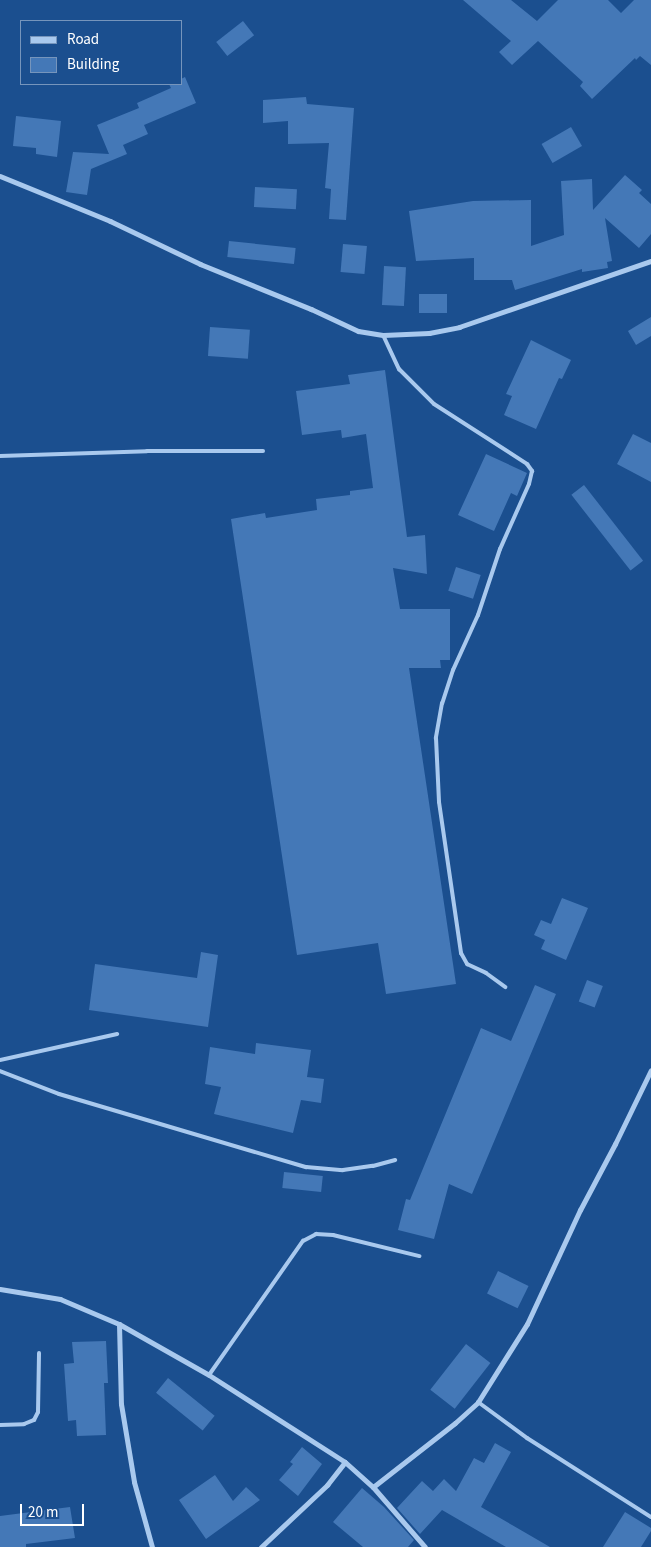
<!DOCTYPE html>
<html>
<head>
<meta charset="utf-8">
<style>
	body { margin:0 }
	#map { position:relative; width:651px; height:1547px; overflow:hidden; background:#1b4f8f; font-family:"Source Sans 3",sans-serif }
	div>[style] { position:absolute }
	.building>* { inset:0; background:#4478b7; transform-origin:0 0 }
	.lane>* { height:4px; margin:-2px; padding:0 2px; transform-origin:2px; border-radius:2px; background:#a9c9ee }
	.street>* { height:5px; margin:-2.5px; padding:0 2.5px; transform-origin:2.5px; border-radius:2.5px; background:#a9c9ee }
	span { translate:-50% -50%; white-space:nowrap; text-align:center; line-height:1.15; -webkit-text-stroke:5px #1b4f8f; paint-order:stroke }
	.legend { position:absolute; left:20px; top:20px; width:162px; height:65px; box-sizing:border-box; background:#1b4f8f; border:1px solid #7695bc; margin:0; padding:6px 9px; list-style:none; font-size:15px; color:#fff }
	.legend li { display:flex; align-items:center; gap:10px; height:25px }
	.legend b { width:25px; border:1px solid #7695bc }
	.scale { position:absolute; left:20px; top:1504px; width:64px; height:22px; box-sizing:border-box; border:2px solid #fff; border-top:0; padding-left:6px; font-size:15px; line-height:18px; white-space:nowrap; color:#fff; -webkit-text-stroke:4px #1b4f8f; paint-order:stroke }
</style>
</head>
<body>
<div id="map">
	<div class="building">
		<div style="clip-path:polygon(463px 0,511px 0,537px 21px,558px 0,608px 0,621px 13px,634px 0,651px 0,651px 65px,640px 56px,636px 60px,635px 58px,592px 99px,580px 86px,583px 82px,538px 41px,512px 65px,499px 52px,511px 41px)"></div>
		<div style="left:243px;top:21px;width:18px;height:34px;rotate:52deg"></div>
		<div style="clip-path:polygon(185px 77px,196px 103px,144px 125px,148px 134px,123px 145px,127px 154px,91px 169px,87px 195px,66px 192px,73px 152px,109px 154px,97px 125px,139px 108px,137px 103px,171px 88px,169px 84px,181px 84px,181px 79px)"></div>
		<div style="clip-path:polygon(306px 97px,307px 104px,354px 108px,346px 220px,329px 219px,331px 189px,325px 188px,329px 143px,288px 144px,288px 121px,263px 123px,263px 100px)"></div>
		<div style="clip-path:polygon(16px 116px,61px 121px,57px 157px,36px 154px,36px 148px,13px 146px)"></div>
		<div style="left:571px;top:127px;width:22px;height:34px;rotate:60deg"></div>
		<div style="clip-path:polygon(625px 175px,642px 190px,639px 193px,651px 204px,651px 234px,639px 248px,605px 218px,612px 261px,607px 262px,608px 268px,582px 272px,582px 269px,515px 290px,512px 280px,474px 280px,474px 258px,416px 261px,409px 211px,473px 201px,531px 200px,531px 246px,564px 235px,561px 181px,592px 179px,593px 210px)"></div>
		<div style="left:255px;top:187px;width:42px;height:20px;rotate:3deg"></div>
		<div style="left:229px;top:241px;width:67px;height:16px;rotate:6deg"></div>
		<div style="left:343px;top:244px;width:24px;height:28px;rotate:5deg"></div>
		<div style="left:384px;top:266px;width:22px;height:39px;rotate:3deg"></div>
		<div style="left:419px;top:294px;width:28px;height:19px"></div>
		<div style="clip-path:polygon(651px 317px,651px 336px,636px 345px,628px 331px)"></div>
		<div style="left:210px;top:327px;width:40px;height:29px;rotate:4deg"></div>
		<div style="clip-path:polygon(531px 340px,571px 360px,562px 379px,559px 378px,536px 429px,504px 415px,512px 396px,506px 394px)"></div>
		<div style="clip-path:polygon(385px 370px,407px 537px,425px 535px,427px 574px,393px 568px,400px 609px,450px 609px,450px 660px,440px 660px,441px 668px,409px 668px,456px 984px,386px 994px,378px 943px,297px 955px,231px 519px,265px 513px,266px 518px,317px 510px,316px 499px,350px 495px,350px 491px,373px 488px,366px 434px,342px 438px,341px 430px,302px 435px,296px 391px,350px 384px,348px 375px)"></div>
		<div style="clip-path:polygon(633px 434px,651px 443px,651px 482px,617px 464px)"></div>
		<div style="clip-path:polygon(486px 454px,527px 473px,517px 496px,511px 493px,494px 531px,458px 515px)"></div>
		<div style="left:584px;top:485px;width:96px;height:16px;rotate:52deg"></div>
		<div style="left:456px;top:567px;width:26px;height:25px;rotate:18deg"></div>
		<div style="clip-path:polygon(562px 898px,588px 908px,566px 960px,541px 949px,545px 940px,534px 935px,541px 920px,551px 924px)"></div>
		<div style="clip-path:polygon(201px 952px,218px 955px,208px 1027px,89px 1010px,95px 964px,197px 978px)"></div>
		<div style="left:587px;top:980px;width:17px;height:23px;rotate:21deg"></div>
		<div style="clip-path:polygon(535px 985px,556px 994px,472px 1194px,449px 1184px,434px 1239px,398px 1230px,406px 1199px,410px 1200px,481px 1028px,511px 1041px)"></div>
		<div style="clip-path:polygon(256px 1043px,311px 1050px,307px 1077px,324px 1079px,321px 1103px,301px 1100px,293px 1133px,214px 1114px,221px 1087px,205px 1084px,210px 1047px,255px 1054px)"></div>
		<div style="left:284px;top:1172px;width:39px;height:16px;rotate:6deg"></div>
		<div style="left:498px;top:1271px;width:34px;height:25px;rotate:26deg"></div>
		<div style="clip-path:polygon(106px 1341px,108px 1383px,104px 1383px,106px 1435px,77px 1436px,76px 1420px,68px 1421px,64px 1364px,74px 1363px,72px 1342px)"></div>
		<div style="left:466px;top:1344px;width:31px;height:58px;rotate:38deg"></div>
		<div style="left:168px;top:1378px;width:60px;height:19px;rotate:39deg"></div>
		<div style="clip-path:polygon(495px 1443px,511px 1452px,481px 1507px,550px 1547px,506px 1547px,442px 1510px,420px 1534px,397px 1508px,422px 1481px,433px 1491px,444px 1479px,456px 1491px,474px 1458px,484px 1463px)"></div>
		<div style="clip-path:polygon(302px 1447px,322px 1464px,298px 1496px,279px 1480px,293px 1464px,290px 1462px)"></div>
		<div style="clip-path:polygon(215px 1475px,233px 1501px,246px 1487px,260px 1500px,206px 1539px,179px 1500px)"></div>
		<div style="clip-path:polygon(362px 1488px,384px 1507px,414px 1540px,408px 1547px,363px 1547px,333px 1522px)"></div>
		<div style="clip-path:polygon(70px 1507px,75px 1538px,26px 1544px,26px 1547px,0 1547px,0 1516px)"></div>
		<div style="clip-path:polygon(625px 1512px,651px 1528px,651px 1531px,641px 1547px,603px 1547px)"></div>
	</div>
	<div class="lane">
		<div style="left:383px;top:335px;width:38px;rotate:65deg"></div>
		<div style="left:399px;top:369px;width:49px;rotate:45deg"></div>
		<div style="left:434px;top:404px;width:111px;rotate:32.8deg"></div>
		<div style="left:527px;top:464px;width:9px;rotate:54deg"></div>
		<div style="left:532px;top:471px;width:13px;rotate:103deg"></div>
		<div style="left:529px;top:484px;width:71px;rotate:114deg"></div>
		<div style="left:500px;top:549px;width:70px;rotate:108.4deg"></div>
		<div style="left:478px;top:615px;width:60px;rotate:114.4deg"></div>
		<div style="left:453px;top:670px;width:35px;rotate:108deg"></div>
		<div style="left:442px;top:703px;width:36px;rotate:100deg"></div>
		<div style="left:436px;top:738px;width:64px;rotate:87.3deg"></div>
		<div style="left:439px;top:802px;width:153px;rotate:81.7deg"></div>
		<div style="left:461px;top:953px;width:13px;rotate:61deg"></div>
		<div style="left:467px;top:964px;width:21px;rotate:25deg"></div>
		<div style="left:486px;top:973px;width:24px;rotate:36deg"></div>
		<div style="left:0;top:456px;width:147px;rotate:-1.9deg"></div>
		<div style="left:147px;top:451px;width:116px"></div>
		<div style="left:0;top:1060px;width:120px;rotate:-12.5deg"></div>
		<div style="left:0;top:1071px;width:63px;rotate:21.3deg"></div>
		<div style="left:59px;top:1094px;width:258px;rotate:16.5deg"></div>
		<div style="left:306px;top:1167px;width:37px;rotate:5deg"></div>
		<div style="left:343px;top:1170px;width:30px;rotate:-8deg"></div>
		<div style="left:373px;top:1166px;width:23px;rotate:-15deg"></div>
		<div style="left:209px;top:1375px;width:164px;rotate:-55deg"></div>
		<div style="left:303px;top:1241px;width:15px;rotate:-28deg"></div>
		<div style="left:316px;top:1234px;width:17px;rotate:3deg"></div>
		<div style="left:333px;top:1235px;width:89px;rotate:13.7deg"></div>
		<div style="left:478px;top:1402px;width:61px;rotate:36.3deg"></div>
		<div style="left:527px;top:1438px;width:147px;rotate:32.5deg"></div>
		<div style="left:0;top:1425px;width:24px;rotate:-2deg"></div>
		<div style="left:24px;top:1424px;width:11px;rotate:-22deg"></div>
		<div style="left:34px;top:1420px;width:9px;rotate:-63deg"></div>
		<div style="left:38px;top:1412px;width:59px;rotate:-89deg"></div>
	</div>
	<div class="street">
		<div style="left:0;top:176px;width:119px;rotate:22.2deg"></div>
		<div style="left:110px;top:221px;width:100px;rotate:25.5deg"></div>
		<div style="left:200px;top:264px;width:120px;rotate:22.1deg"></div>
		<div style="left:311px;top:309px;width:52px;rotate:25.1deg"></div>
		<div style="left:358px;top:331px;width:25px;rotate:9deg"></div>
		<div style="left:383px;top:335px;width:46px;rotate:-2.5deg"></div>
		<div style="left:429px;top:333px;width:31px;rotate:-11deg"></div>
		<div style="left:459px;top:327px;width:203px;rotate:-19deg"></div>
		<div style="left:0;top:1289px;width:61px;rotate:9.5deg"></div>
		<div style="left:60px;top:1299px;width:64px;rotate:23deg"></div>
		<div style="left:119px;top:1324px;width:103px;rotate:29.5deg"></div>
		<div style="left:209px;top:1375px;width:161px;rotate:32.6deg"></div>
		<div style="left:345px;top:1462px;width:38px;rotate:42deg"></div>
		<div style="left:373px;top:1487px;width:79px;rotate:49.1deg"></div>
		<div style="left:119px;top:1324px;width:80px;rotate:88.6deg"></div>
		<div style="left:121px;top:1404px;width:79px;rotate:80.5deg"></div>
		<div style="left:134px;top:1482px;width:67px;rotate:74.5deg"></div>
		<div style="left:373px;top:1487px;width:104px;rotate:-38deg"></div>
		<div style="left:455px;top:1423px;width:31px;rotate:-42deg"></div>
		<div style="left:478px;top:1402px;width:92px;rotate:-57.9deg"></div>
		<div style="left:527px;top:1324px;width:126px;rotate:-65.1deg"></div>
		<div style="left:580px;top:1210px;width:75px;rotate:-62.1deg"></div>
		<div style="left:615px;top:1144px;width:82px;rotate:-64.1deg"></div>
		<div style="left:261px;top:1547px;width:91px;rotate:-43.2deg"></div>
		<div style="left:327px;top:1485px;width:29px;rotate:-52deg"></div>
	</div>
	<ul class="legend">
	<li><b style="height:6px;background:#a9c9ee"></b>Road</li>
	<li><b style="height:14px;background:#4478b7"></b>Building</li>
	</ul>
	<div class="scale">20 m</div>
</div>
</body>
</html>
